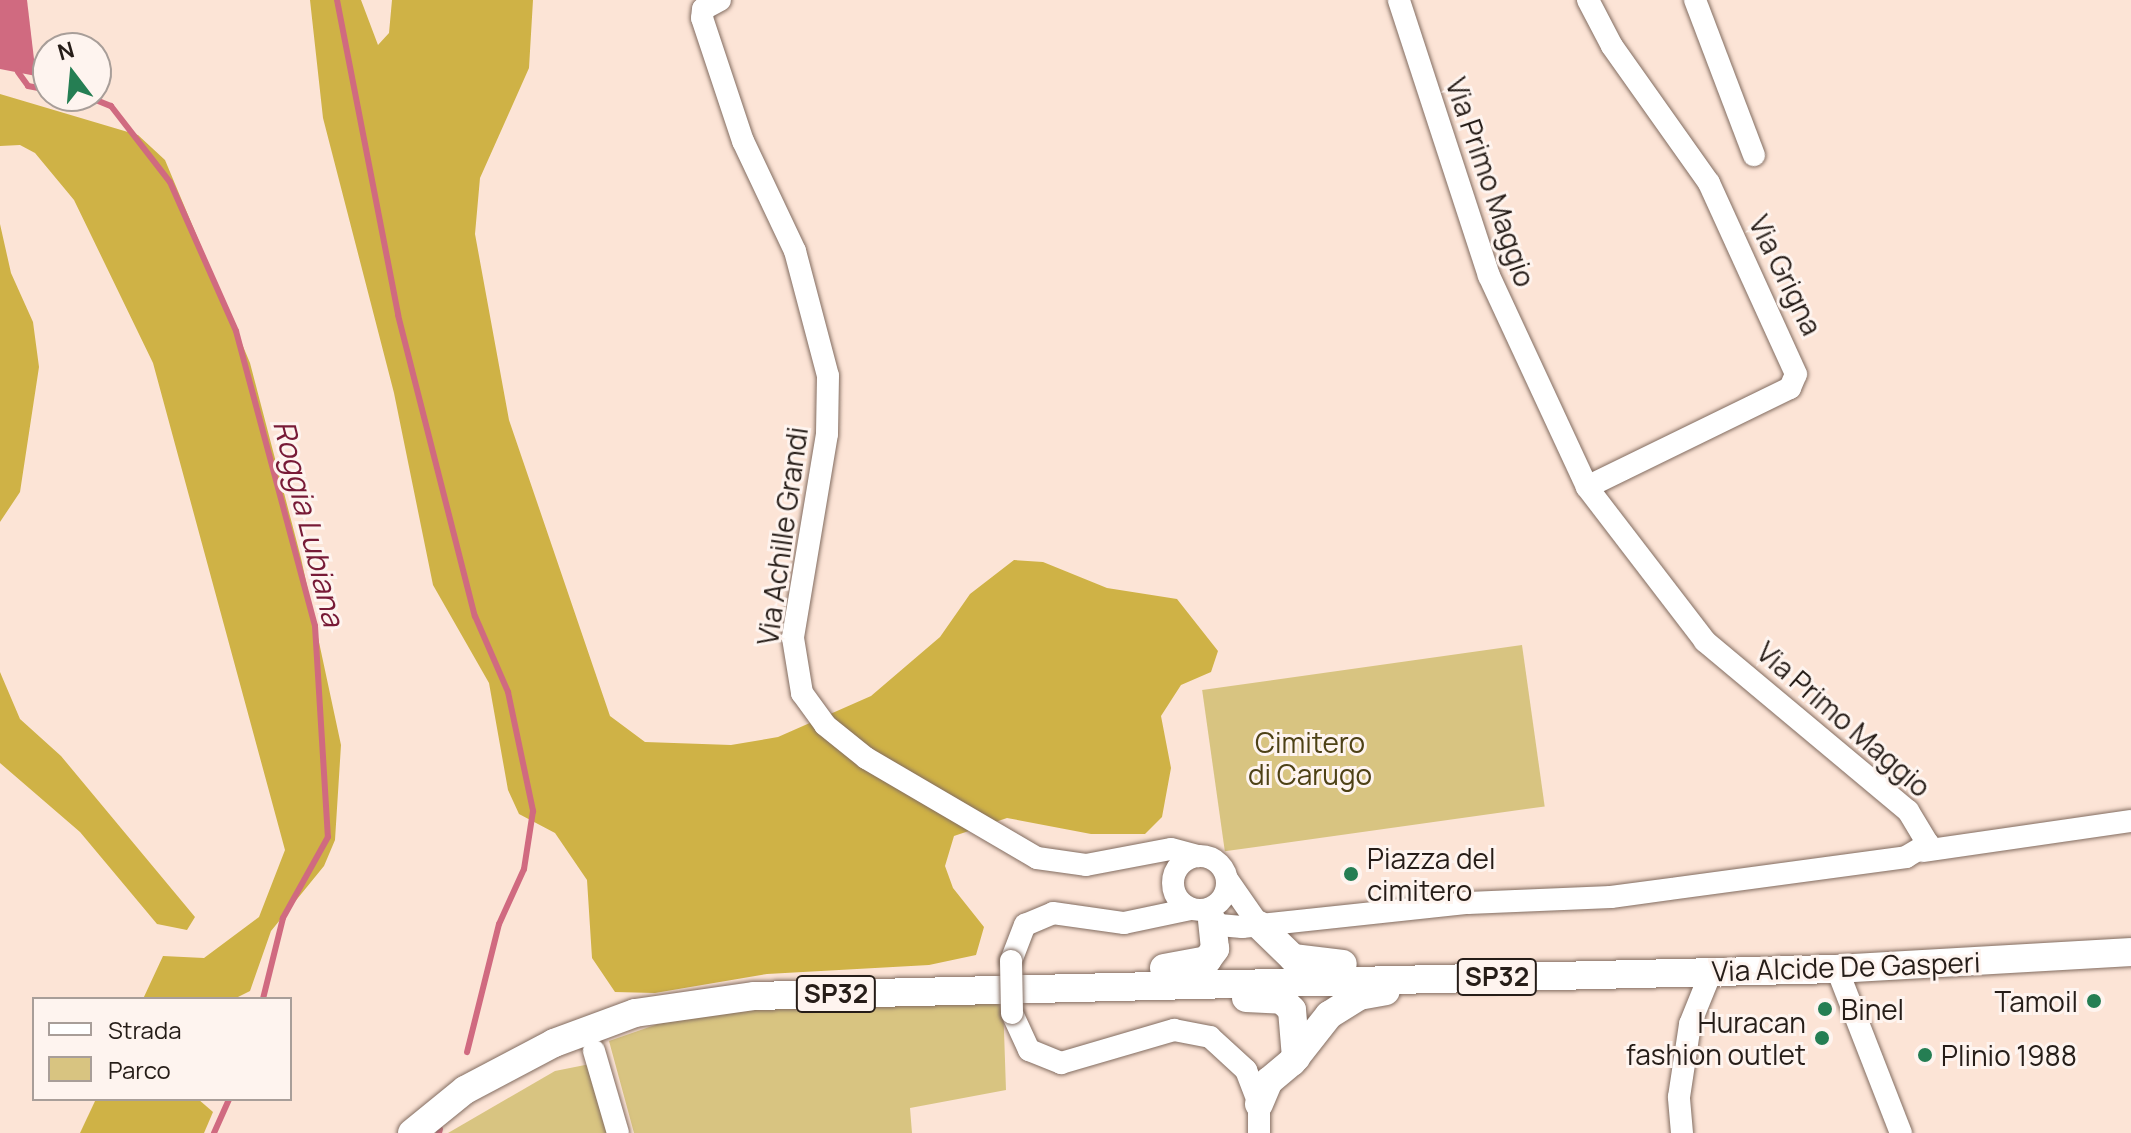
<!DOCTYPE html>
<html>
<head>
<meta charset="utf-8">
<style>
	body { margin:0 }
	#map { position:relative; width:2131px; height:1133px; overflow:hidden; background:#fce4d6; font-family:Manrope,sans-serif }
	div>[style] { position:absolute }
	.green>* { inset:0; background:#d8c481; transform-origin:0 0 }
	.forest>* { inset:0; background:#cfb246 }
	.water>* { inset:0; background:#d06a80 }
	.stream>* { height:6px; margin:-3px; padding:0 3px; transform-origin:3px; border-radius:3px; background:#d06a80 }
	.roads { filter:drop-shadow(0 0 2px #826c60) drop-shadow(0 0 2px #826c60) }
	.minor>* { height:22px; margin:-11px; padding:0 11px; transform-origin:11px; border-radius:11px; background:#fff }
	.minor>.ring { margin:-11px; padding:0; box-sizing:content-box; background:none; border:22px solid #fff; border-radius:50% }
	.major>* { height:28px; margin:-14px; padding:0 14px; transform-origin:14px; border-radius:14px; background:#fff }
	.bridges { filter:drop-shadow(0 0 2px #826c60) drop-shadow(0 0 2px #826c60) }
	.minor-bridge>* { height:22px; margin:-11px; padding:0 11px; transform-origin:11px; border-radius:11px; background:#fff }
	.dots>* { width:22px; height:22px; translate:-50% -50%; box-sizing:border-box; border:4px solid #fef4ef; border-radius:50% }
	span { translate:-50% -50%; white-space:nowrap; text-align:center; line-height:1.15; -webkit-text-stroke:6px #fef4ef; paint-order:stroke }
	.shield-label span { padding:2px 6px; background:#fef4ef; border:2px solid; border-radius:6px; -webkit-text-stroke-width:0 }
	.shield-label { font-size:26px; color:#261d18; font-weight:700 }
	.street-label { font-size:28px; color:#261d18 }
	.park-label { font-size:28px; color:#4d4115 }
	.poi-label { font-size:28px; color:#261d18 }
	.left { translate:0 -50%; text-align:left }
	.right { translate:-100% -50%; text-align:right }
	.water-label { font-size:30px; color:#771a36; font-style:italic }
	.legend { position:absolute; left:32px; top:997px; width:260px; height:104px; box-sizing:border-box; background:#fef4ef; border:2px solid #a89e99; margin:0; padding:10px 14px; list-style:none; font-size:24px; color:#261d18 }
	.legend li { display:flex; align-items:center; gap:16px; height:40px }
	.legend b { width:40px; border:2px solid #a89e99 }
	.north { position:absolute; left:32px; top:32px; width:80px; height:80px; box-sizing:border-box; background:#fef4ef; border:2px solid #a89e99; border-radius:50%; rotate:344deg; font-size:22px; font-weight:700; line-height:32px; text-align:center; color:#261d18 }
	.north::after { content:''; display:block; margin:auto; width:28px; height:36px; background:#257e53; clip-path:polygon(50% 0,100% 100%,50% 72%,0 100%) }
</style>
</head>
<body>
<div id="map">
	<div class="green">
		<div style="left:1522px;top:645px;width:163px;height:323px;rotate:82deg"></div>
		<div style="clip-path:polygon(1003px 1001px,1006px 1090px,910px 1108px,912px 1133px,634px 1133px,609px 1041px,658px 1024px,743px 1007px)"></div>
		<div style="clip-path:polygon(590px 1064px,611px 1133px,448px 1133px,555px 1071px)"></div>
	</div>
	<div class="forest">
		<div style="clip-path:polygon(310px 0,361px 0,378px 45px,389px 33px,392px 0,533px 0,529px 68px,480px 178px,475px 234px,509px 420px,610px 716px,645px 742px,731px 745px,778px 737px,871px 696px,940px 637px,970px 594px,1014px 560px,1043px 562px,1107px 588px,1177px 599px,1218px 651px,1211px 672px,1181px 685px,1161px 716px,1171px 768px,1162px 817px,1145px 834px,1091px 834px,1007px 818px,954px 836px,945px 866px,953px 888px,984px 927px,976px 955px,929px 965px,767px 974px,655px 993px,615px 992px,592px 958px,587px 880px,555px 833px,519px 814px,508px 790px,489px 683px,433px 585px,394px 393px,323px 118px)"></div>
		<div style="clip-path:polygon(0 94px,138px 135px,165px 160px,250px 363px,301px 558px,341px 745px,335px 840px,324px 866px,271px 931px,250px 991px,236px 998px,143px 999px,163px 956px,204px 958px,259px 917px,285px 850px,153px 363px,74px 200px,35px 153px,20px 145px,0 146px)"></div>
		<div style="clip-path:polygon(0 224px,11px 273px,33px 322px,39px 367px,20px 492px,0 522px)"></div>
		<div style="clip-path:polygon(0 672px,20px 719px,61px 756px,195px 917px,187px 930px,157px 924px,80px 832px,0 763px)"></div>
		<div style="clip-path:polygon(96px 1099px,198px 1099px,213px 1112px,204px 1133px,80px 1133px)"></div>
	</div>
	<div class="water">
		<div style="clip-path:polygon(0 0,27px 0,36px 76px,0 69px)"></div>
	</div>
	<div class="stream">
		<div style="left:337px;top:0;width:321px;rotate:79deg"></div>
		<div style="left:398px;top:315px;width:311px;rotate:75.7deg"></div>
		<div style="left:475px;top:616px;width:83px;rotate:66.5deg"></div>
		<div style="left:508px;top:692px;width:122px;rotate:78.1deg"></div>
		<div style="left:533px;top:811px;width:59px;rotate:98.8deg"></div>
		<div style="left:524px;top:869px;width:60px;rotate:114.4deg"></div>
		<div style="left:499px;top:924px;width:132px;rotate:104deg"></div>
		<div style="left:18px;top:72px;width:17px;rotate:54deg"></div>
		<div style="left:28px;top:86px;width:20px;rotate:11deg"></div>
		<div style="left:86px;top:96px;width:27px;rotate:22deg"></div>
		<div style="left:111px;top:106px;width:96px;rotate:52.2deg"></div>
		<div style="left:170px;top:182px;width:163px;rotate:66.1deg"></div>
		<div style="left:236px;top:331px;width:305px;rotate:75deg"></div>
		<div style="left:315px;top:626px;width:211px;rotate:86.5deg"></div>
		<div style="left:328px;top:837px;width:93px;rotate:119.1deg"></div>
		<div style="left:283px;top:918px;width:83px;rotate:103.9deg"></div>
		<div style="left:214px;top:1133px;width:37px;rotate:-66deg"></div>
		<div style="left:439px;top:1133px;width:4px;rotate:-76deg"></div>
	</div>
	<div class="roads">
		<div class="minor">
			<div style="left:720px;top:0;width:19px;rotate:152deg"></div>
			<div style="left:703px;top:9px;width:9px;rotate:96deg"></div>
			<div style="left:702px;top:18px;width:130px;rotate:71.6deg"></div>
			<div style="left:743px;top:141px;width:122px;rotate:64.7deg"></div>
			<div style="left:795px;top:251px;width:129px;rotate:75.2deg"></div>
			<div style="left:828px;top:376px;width:58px;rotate:91deg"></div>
			<div style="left:827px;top:434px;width:207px;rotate:99.5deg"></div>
			<div style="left:793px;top:638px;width:56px;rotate:80.7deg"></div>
			<div style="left:802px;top:693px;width:39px;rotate:54deg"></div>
			<div style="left:825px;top:725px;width:53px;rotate:38.8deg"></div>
			<div style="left:866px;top:758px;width:198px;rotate:30.3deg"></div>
			<div style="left:1037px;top:858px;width:49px;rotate:8.1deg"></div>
			<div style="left:1086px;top:865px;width:86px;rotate:-10.7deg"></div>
			<div style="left:1171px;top:849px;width:28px;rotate:15deg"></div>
			<div style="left:1695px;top:0;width:166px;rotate:69.2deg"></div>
			<div style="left:1587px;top:487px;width:226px;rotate:-26deg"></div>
			<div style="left:1790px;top:388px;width:15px;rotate:-67deg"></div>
			<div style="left:1796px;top:374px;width:210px;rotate:-114.5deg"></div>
			<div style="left:1709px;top:183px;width:168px;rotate:-125.3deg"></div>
			<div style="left:1612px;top:46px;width:52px;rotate:-117.6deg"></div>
			<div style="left:1923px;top:851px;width:210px;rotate:-8.2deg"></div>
			<div class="ring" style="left:1173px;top:856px;width:32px;height:32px"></div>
			<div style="left:1227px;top:879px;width:56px;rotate:55.2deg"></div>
			<div style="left:1205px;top:910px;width:21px;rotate:47deg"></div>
			<div style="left:1219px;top:925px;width:23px;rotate:5deg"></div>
			<div style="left:1242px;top:927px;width:227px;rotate:-6.1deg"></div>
			<div style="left:1468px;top:903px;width:143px;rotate:-2.4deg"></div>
			<div style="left:1611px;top:897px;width:298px;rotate:-7.7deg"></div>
			<div style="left:1906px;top:857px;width:26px;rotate:-31deg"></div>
			<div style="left:1928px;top:844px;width:39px;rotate:-121deg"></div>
			<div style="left:1908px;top:811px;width:265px;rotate:-140.1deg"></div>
			<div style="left:1705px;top:641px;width:194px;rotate:-127.5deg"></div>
			<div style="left:1587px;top:487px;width:233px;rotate:-114.9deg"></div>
			<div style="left:1489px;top:276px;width:290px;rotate:-108.1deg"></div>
			<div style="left:1011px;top:961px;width:39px;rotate:-69deg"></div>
			<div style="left:1025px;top:925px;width:30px;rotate:-23deg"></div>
			<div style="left:1053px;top:913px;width:72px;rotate:8deg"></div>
			<div style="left:1124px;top:923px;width:68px;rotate:-11.8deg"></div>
			<div style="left:1837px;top:969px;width:176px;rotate:68.7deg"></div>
			<div style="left:1012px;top:1013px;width:41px;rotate:65.3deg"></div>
			<div style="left:1029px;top:1050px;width:35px;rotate:22deg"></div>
			<div style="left:1061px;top:1063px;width:118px;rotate:-16.3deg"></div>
			<div style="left:1174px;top:1030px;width:37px;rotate:11deg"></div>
			<div style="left:1210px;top:1037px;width:49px;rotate:42.5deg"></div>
			<div style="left:1246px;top:1070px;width:36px;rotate:69deg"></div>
			<div style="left:1259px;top:1104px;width:29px;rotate:90deg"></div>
			<div style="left:594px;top:1051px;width:85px;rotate:73.7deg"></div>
			<div style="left:1682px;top:1133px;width:36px;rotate:-95deg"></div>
			<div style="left:1679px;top:1097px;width:74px;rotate:-81.4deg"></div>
			<div style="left:1690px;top:1024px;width:56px;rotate:-68deg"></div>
		</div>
		<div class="major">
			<div style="left:1259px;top:925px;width:47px;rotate:44.1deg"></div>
			<div style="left:1293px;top:958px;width:50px;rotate:6.8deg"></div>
			<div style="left:1164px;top:968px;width:44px;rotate:-10.5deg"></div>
			<div style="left:1207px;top:960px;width:14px;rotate:-54deg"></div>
			<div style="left:1215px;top:949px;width:28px;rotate:-96deg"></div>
			<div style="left:1246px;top:998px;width:36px;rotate:3deg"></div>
			<div style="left:1282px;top:1000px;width:14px;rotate:45deg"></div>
			<div style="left:1292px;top:1010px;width:48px;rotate:85.2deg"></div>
			<div style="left:1259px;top:1104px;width:25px;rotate:-67deg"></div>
			<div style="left:1269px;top:1081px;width:30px;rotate:-40deg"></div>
			<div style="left:1292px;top:1062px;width:60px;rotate:-51.8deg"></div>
			<div style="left:1329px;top:1015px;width:36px;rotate:-32deg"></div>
			<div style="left:1359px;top:996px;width:27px;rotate:-10deg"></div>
			<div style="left:412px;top:1133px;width:68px;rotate:-39.1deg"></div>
			<div style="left:465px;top:1090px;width:101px;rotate:-27.8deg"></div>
			<div style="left:554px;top:1043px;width:86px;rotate:-20.3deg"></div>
			<div style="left:635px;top:1013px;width:121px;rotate:-8.1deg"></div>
			<div style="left:755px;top:996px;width:1082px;rotate:-1.43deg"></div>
			<div style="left:1837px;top:969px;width:294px;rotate:-3.3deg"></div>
		</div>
	</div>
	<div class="bridges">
		<div class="minor-bridge">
			<div style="left:1011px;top:961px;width:52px;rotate:88.9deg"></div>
		</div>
	</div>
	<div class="dots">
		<div style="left:1351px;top:874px;background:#257e53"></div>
		<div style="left:2094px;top:1001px;background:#257e53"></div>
		<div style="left:1825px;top:1009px;background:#257e53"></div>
		<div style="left:1822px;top:1038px;background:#257e53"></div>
		<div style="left:1925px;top:1055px;background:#257e53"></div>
	</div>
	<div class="shield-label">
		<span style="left:1497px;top:977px">SP32</span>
		<span style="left:836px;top:994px">SP32</span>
	</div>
	<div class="street-label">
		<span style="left:1491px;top:182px;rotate:71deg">Via Primo Maggio</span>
		<span style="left:1786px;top:275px;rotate:64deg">Via Grigna</span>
		<span style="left:782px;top:536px;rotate:-82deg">Via Achille Grandi</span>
		<span style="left:1844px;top:719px;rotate:41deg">Via Primo Maggio</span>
		<span style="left:1846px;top:966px;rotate:-2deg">Via Alcide De Gasperi</span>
	</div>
	<div class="park-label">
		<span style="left:1310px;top:758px">Cimitero<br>di Carugo</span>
	</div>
	<div class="poi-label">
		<span class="left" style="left:1367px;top:874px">Piazza del<br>cimitero</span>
		<span class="right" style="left:2078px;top:1001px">Tamoil</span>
		<span class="left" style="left:1841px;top:1009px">Binel</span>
		<span class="right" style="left:1806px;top:1038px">Huracan<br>fashion outlet</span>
		<span class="left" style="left:1941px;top:1055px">Plinio 1988</span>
	</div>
	<div class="water-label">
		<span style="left:309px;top:523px;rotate:76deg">Roggia Lubiana</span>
	</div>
	<ul class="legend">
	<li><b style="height:10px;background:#fff"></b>Strada</li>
	<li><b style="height:22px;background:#d8c481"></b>Parco</li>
	</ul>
	<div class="north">N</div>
</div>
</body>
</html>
